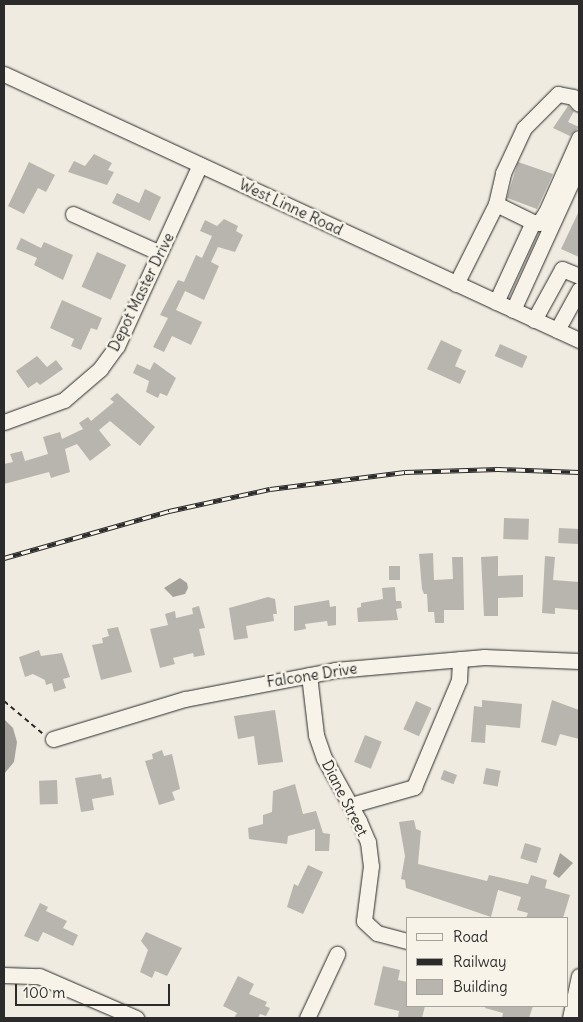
<!DOCTYPE html>
<html>
<head>
<meta charset="utf-8">
<style>
	body { margin:0 }
	#map { position:relative; width:583px; height:1022px; overflow:hidden; background:#efebe0; font-family:Delius,sans-serif }
	div>[style] { position:absolute }
	.water>* { inset:0; background:#a4a29a }
	.building>* { inset:0; background:#b8b5ae; transform-origin:0 0 }
	.path>* { height:2px; margin-top:-1px; transform-origin:0; background:repeating-linear-gradient(90deg,#2b2b2b 0 5px,transparent 0 9px) }
	.roads { filter:drop-shadow(0 0 1px #2b2b2b) drop-shadow(0 0 1px #2b2b2b) }
	.minor>* { height:15px; margin:-7.5px; padding:0 7.5px; transform-origin:7.5px; border-radius:7.5px; background:#f7f3e8 }
	.rail>* { height:5px; margin-top:-2.5px; transform-origin:0; background:repeating-linear-gradient(90deg,#f7f3e8 0 9px,#2b2b2b 0 18px); box-sizing:border-box; border-block:1px solid #2b2b2b }
	span { translate:-50% -50%; white-space:nowrap; text-align:center; line-height:1.15; -webkit-text-stroke:5px #f7f3e8; paint-order:stroke }
	.street-label { font-size:15px; color:#2b2b2b }
	.frame { position:absolute; inset:0; border:5px solid #2b2b2b; pointer-events:none }
	.legend { position:absolute; left:406px; top:917px; width:162px; height:90px; box-sizing:border-box; background:#f7f3e8; border:1px solid #a5a39c; margin:0; padding:6px 9px; list-style:none; font-size:15px; color:#2b2b2b }
	.legend li { display:flex; align-items:center; gap:10px; height:25px }
	.legend b { width:25px; border:1px solid #a5a39c }
	.scale { position:absolute; left:15px; top:984px; width:155px; height:22px; box-sizing:border-box; border:2px solid #2b2b2b; border-top:0; padding-left:6px; font-size:15px; line-height:18px; white-space:nowrap; color:#2b2b2b; -webkit-text-stroke:4px #f7f3e8; paint-order:stroke }
</style>
</head>
<body>
<div id="map">
	<div class="water">
		<div style="clip-path:polygon(180px 578px,187px 583px,188px 588px,185px 594px,173px 597px,164px 588px)"></div>
		<div style="clip-path:polygon(4px 719px,13px 728px,17px 742px,14px 762px,4px 774px)"></div>
		<div style="clip-path:polygon(560px 853px,573px 863px,559px 878px,553px 874px)"></div>
	</div>
	<div class="building">
		<div style="clip-path:polygon(568px 106px,574px 111px,568px 122px,579px 127px,570px 136px,553px 128px)"></div>
		<div style="clip-path:polygon(94px 154px,112px 163px,108px 170px,114px 172px,107px 185px,68px 172px,74px 161px,85px 166px)"></div>
		<div style="clip-path:polygon(29px 162px,55px 175px,46px 192px,38px 188px,24px 214px,8px 206px)"></div>
		<div style="clip-path:polygon(518px 162px,553px 174px,537px 209px,507px 198px)"></div>
		<div style="clip-path:polygon(145px 189px,161px 197px,150px 221px,112px 203px,117px 193px,139px 203px)"></div>
		<div style="clip-path:polygon(579px 211px,579px 257px,561px 249px)"></div>
		<div style="clip-path:polygon(224px 219px,238px 226px,236px 231px,243px 235px,235px 252px,218px 247px,211px 262px,219px 266px,204px 300px,185px 291px,176px 310px,202px 322px,191px 345px,172px 336px,164px 352px,153px 347px,168px 318px,160px 315px,178px 280px,184px 282px,196px 255px,202px 258px,212px 236px,200px 231px,205px 220px,217px 226px)"></div>
		<div style="clip-path:polygon(21px 238px,41px 248px,44px 242px,73px 255px,63px 280px,34px 265px,37px 258px,16px 249px)"></div>
		<div style="left:97px;top:252px;width:32px;height:38px;rotate:24deg"></div>
		<div style="clip-path:polygon(62px 300px,102px 318px,97px 330px,91px 328px,81px 350px,71px 346px,74px 339px,50px 328px)"></div>
		<div style="clip-path:polygon(441px 340px,462px 350px,455px 366px,466px 371px,460px 384px,427px 369px)"></div>
		<div style="left:500px;top:344px;width:30px;height:13px;rotate:24deg"></div>
		<div style="clip-path:polygon(37px 356px,47px 367px,56px 360px,63px 369px,40px 385px,37px 382px,28px 388px,16px 371px)"></div>
		<div style="clip-path:polygon(154px 362px,176px 378px,167px 396px,160px 393px,158px 398px,146px 392px,149px 381px,133px 373px,137px 364px,150px 370px)"></div>
		<div style="clip-path:polygon(117px 393px,155px 427px,140px 446px,110px 421px,99px 430px,111px 445px,90px 461px,77px 444px,65px 449px,70px 472px,51px 478px,49px 472px,4px 484px,4px 464px,13px 462px,10px 454px,22px 451px,25px 461px,48px 454px,43px 437px,60px 432px,62px 439px,83px 429px,79px 423px,88px 417px,91px 421px,114px 402px,110px 399px)"></div>
		<div style="left:504px;top:518px;width:25px;height:21px;rotate:2deg"></div>
		<div style="left:559px;top:528px;width:20px;height:15px;rotate:3deg"></div>
		<div style="clip-path:polygon(433px 553px,434px 580px,453px 579px,452px 557px,463px 557px,464px 610px,444px 610px,444px 623px,435px 623px,434px 612px,428px 612px,427px 594px,424px 594px,422px 589px,419px 554px)"></div>
		<div style="clip-path:polygon(498px 556px,498px 576px,523px 575px,523px 597px,498px 598px,498px 616px,484px 616px,481px 557px)"></div>
		<div style="clip-path:polygon(545px 556px,555px 557px,553px 580px,579px 582px,579px 610px,555px 608px,555px 614px,542px 613px)"></div>
		<div style="left:389px;top:566px;width:11px;height:14px"></div>
		<div style="clip-path:polygon(395px 587px,396px 601px,401px 601px,402px 608px,396px 609px,398px 620px,358px 622px,357px 608px,361px 607px,361px 603px,383px 599px,382px 588px)"></div>
		<div style="clip-path:polygon(268px 597px,275px 599px,277px 614px,273px 614px,274px 621px,246px 626px,248px 638px,234px 640px,229px 608px)"></div>
		<div style="clip-path:polygon(329px 600px,330px 607px,336px 606px,336px 625px,328px 626px,327px 621px,305px 624px,306px 629px,294px 631px,294px 606px)"></div>
		<div style="clip-path:polygon(199px 606px,205px 628px,199px 629px,205px 655px,194px 657px,193px 653px,173px 658px,175px 664px,160px 668px,150px 629px,168px 625px,165px 614px,175px 611px,176px 618px,193px 614px,192px 608px)"></div>
		<div style="clip-path:polygon(118px 627px,132px 672px,101px 680px,92px 645px,103px 643px,102px 638px,109px 636px,107px 629px)"></div>
		<div style="clip-path:polygon(39px 650px,41px 656px,62px 653px,70px 677px,63px 679px,66px 688px,54px 692px,52px 683px,46px 685px,45px 680px,33px 674px,25px 677px,19px 657px)"></div>
		<div style="clip-path:polygon(482px 700px,522px 704px,520px 728px,486px 725px,485px 743px,471px 742px,474px 706px,482px 707px)"></div>
		<div style="clip-path:polygon(552px 700px,579px 710px,579px 739px,560px 734px,556px 746px,541px 742px)"></div>
		<div style="left:416px;top:701px;width:17px;height:31px;rotate:24deg"></div>
		<div style="clip-path:polygon(275px 710px,283px 762px,258px 765px,254px 736px,238px 739px,234px 716px)"></div>
		<div style="left:365px;top:735px;width:18px;height:29px;rotate:22deg"></div>
		<div style="clip-path:polygon(162px 750px,164px 756px,172px 754px,180px 789px,172px 792px,175px 800px,159px 805px,145px 761px,153px 759px,152px 754px)"></div>
		<div style="left:486px;top:768px;width:15px;height:16px;rotate:11deg"></div>
		<div style="left:444px;top:770px;width:14px;height:10px;rotate:21deg"></div>
		<div style="clip-path:polygon(101px 774px,102px 779px,111px 777px,114px 795px,92px 799px,94px 810px,81px 812px,75px 778px)"></div>
		<div style="left:57px;top:780px;width:24px;height:18px;rotate:88deg"></div>
		<div style="clip-path:polygon(295px 784px,303px 814px,316px 811px,323px 833px,330px 834px,329px 851px,315px 851px,315px 829px,288px 836px,287px 844px,249px 839px,248px 828px,263px 824px,263px 815px,272px 812px,273px 791px)"></div>
		<div style="clip-path:polygon(414px 820px,416px 829px,421px 831px,418px 864px,487px 881px,489px 875px,528px 884px,531px 875px,547px 880px,545px 888px,570px 895px,563px 918px,526px 918px,528px 913px,517px 910px,521px 897px,498px 890px,491px 917px,406px 888px,405px 880px,401px 879px,405px 856px,399px 822px)"></div>
		<div style="left:525px;top:843px;width:17px;height:16px;rotate:17deg"></div>
		<div style="clip-path:polygon(308px 865px,323px 872px,303px 914px,287px 907px,294px 884px,298px 886px)"></div>
		<div style="clip-path:polygon(40px 903px,48px 907px,46px 911px,67px 921px,63px 928px,78px 935px,73px 946px,43px 932px,38px 942px,24px 936px)"></div>
		<div style="clip-path:polygon(146px 932px,182px 948px,167px 976px,155px 971px,152px 978px,140px 972px,148px 950px,141px 941px)"></div>
		<div style="clip-path:polygon(383px 966px,400px 970px,398px 980px,407px 982px,407px 1006px,425px 1006px,422px 1018px,398px 1017px,399px 1011px,374px 1005px)"></div>
		<div style="clip-path:polygon(238px 976px,254px 984px,249px 994px,267px 1002px,265px 1006px,270px 1008px,266px 1016px,260px 1014px,258px 1018px,234px 1018px,237px 1013px,223px 1006px)"></div>
		<div style="clip-path:polygon(486px 1006px,533px 1006px,529px 1018px,502px 1018px,503px 1013px,485px 1008px)"></div>
	</div>
	<div class="path">
		<div style="left:4px;top:701px;width:50px;rotate:40.1deg"></div>
	</div>
	<div class="roads">
		<div class="minor">
			<div style="left:4px;top:74px;width:634px;rotate:24.83deg"></div>
			<div style="left:496px;top:204px;width:32px;rotate:-77deg"></div>
			<div style="left:503px;top:173px;width:50px;rotate:-65deg"></div>
			<div style="left:524px;top:128px;width:48px;rotate:-45deg"></div>
			<div style="left:558px;top:94px;width:15px;rotate:11deg"></div>
			<div style="left:573px;top:97px;width:9px;rotate:49deg"></div>
			<div style="left:73px;top:214px;width:95px;rotate:24.1deg"></div>
			<div style="left:533px;top:222px;width:6px;rotate:9deg"></div>
			<div style="left:539px;top:223px;width:13px;rotate:-58deg"></div>
			<div style="left:546px;top:212px;width:81px;rotate:-66deg"></div>
			<div style="left:456px;top:284px;width:89px;rotate:-63.4deg"></div>
			<div style="left:496px;top:204px;width:41px;rotate:25.9deg"></div>
			<div style="left:533px;top:222px;width:88px;rotate:114.8deg"></div>
			<div style="left:513px;top:310px;width:159px;rotate:-65.5deg"></div>
			<div style="left:534px;top:320px;width:58px;rotate:-61.2deg"></div>
			<div style="left:562px;top:269px;width:18px;rotate:22deg"></div>
			<div style="left:557px;top:330px;width:46px;rotate:-61.2deg"></div>
			<div style="left:4px;top:422px;width:64px;rotate:-20.1deg"></div>
			<div style="left:64px;top:400px;width:48px;rotate:-40.7deg"></div>
			<div style="left:100px;top:369px;width:29px;rotate:-54deg"></div>
			<div style="left:117px;top:346px;width:199px;rotate:-65.4deg"></div>
			<div style="left:309px;top:675px;width:60px;rotate:83.3deg"></div>
			<div style="left:316px;top:735px;width:24px;rotate:71deg"></div>
			<div style="left:324px;top:758px;width:72px;rotate:60.9deg"></div>
			<div style="left:359px;top:821px;width:23px;rotate:67deg"></div>
			<div style="left:368px;top:842px;width:24px;rotate:83deg"></div>
			<div style="left:371px;top:866px;width:55px;rotate:97.3deg"></div>
			<div style="left:364px;top:921px;width:18px;rotate:43deg"></div>
			<div style="left:377px;top:933px;width:31px;rotate:15deg"></div>
			<div style="left:53px;top:739px;width:138px;rotate:-16.9deg"></div>
			<div style="left:185px;top:699px;width:153px;rotate:-10.9deg"></div>
			<div style="left:335px;top:670px;width:150px;rotate:-5deg"></div>
			<div style="left:484px;top:657px;width:95px;rotate:2.4deg"></div>
			<div style="left:351px;top:805px;width:66px;rotate:-15.9deg"></div>
			<div style="left:414px;top:787px;width:116px;rotate:-67.2deg"></div>
			<div style="left:459px;top:680px;width:21px;rotate:-87deg"></div>
			<div style="left:4px;top:975px;width:35px;rotate:2deg"></div>
			<div style="left:39px;top:976px;width:106px;rotate:23.4deg"></div>
			<div style="left:307px;top:1018px;width:71px;rotate:-64.9deg"></div>
			<div style="left:570px;top:1018px;width:43px;rotate:-77.9deg"></div>
		</div>
	</div>
	<div class="rail">
		<div style="left:4px;top:558px;width:172px;rotate:-15.9deg"></div>
		<div style="left:169px;top:511px;width:103px;rotate:-12.3deg"></div>
		<div style="left:270px;top:489px;width:136px;rotate:-7.2deg"></div>
		<div style="left:405px;top:472px;width:93px;rotate:-1.8deg"></div>
		<div style="left:498px;top:469px;width:81px;rotate:2.1deg"></div>
	</div>
	<div class="street-label">
		<span style="left:291px;top:207px;rotate:25deg">West Linne Road</span>
		<span style="left:141px;top:292px;rotate:-64deg">Depot Master Drive</span>
		<span style="left:312px;top:675px;rotate:-9deg">Falcone Drive</span>
		<span style="left:345px;top:798px;rotate:63deg">Diane Street</span>
	</div>
	<div class="frame"></div>
	<ul class="legend">
	<li><b style="height:6px;background:#f7f3e8"></b>Road</li>
	<li><b style="height:6px;background:#2b2b2b"></b>Railway</li>
	<li><b style="height:14px;background:#b8b5ae"></b>Building</li>
	</ul>
	<div class="scale">100 m</div>
</div>
</body>
</html>
